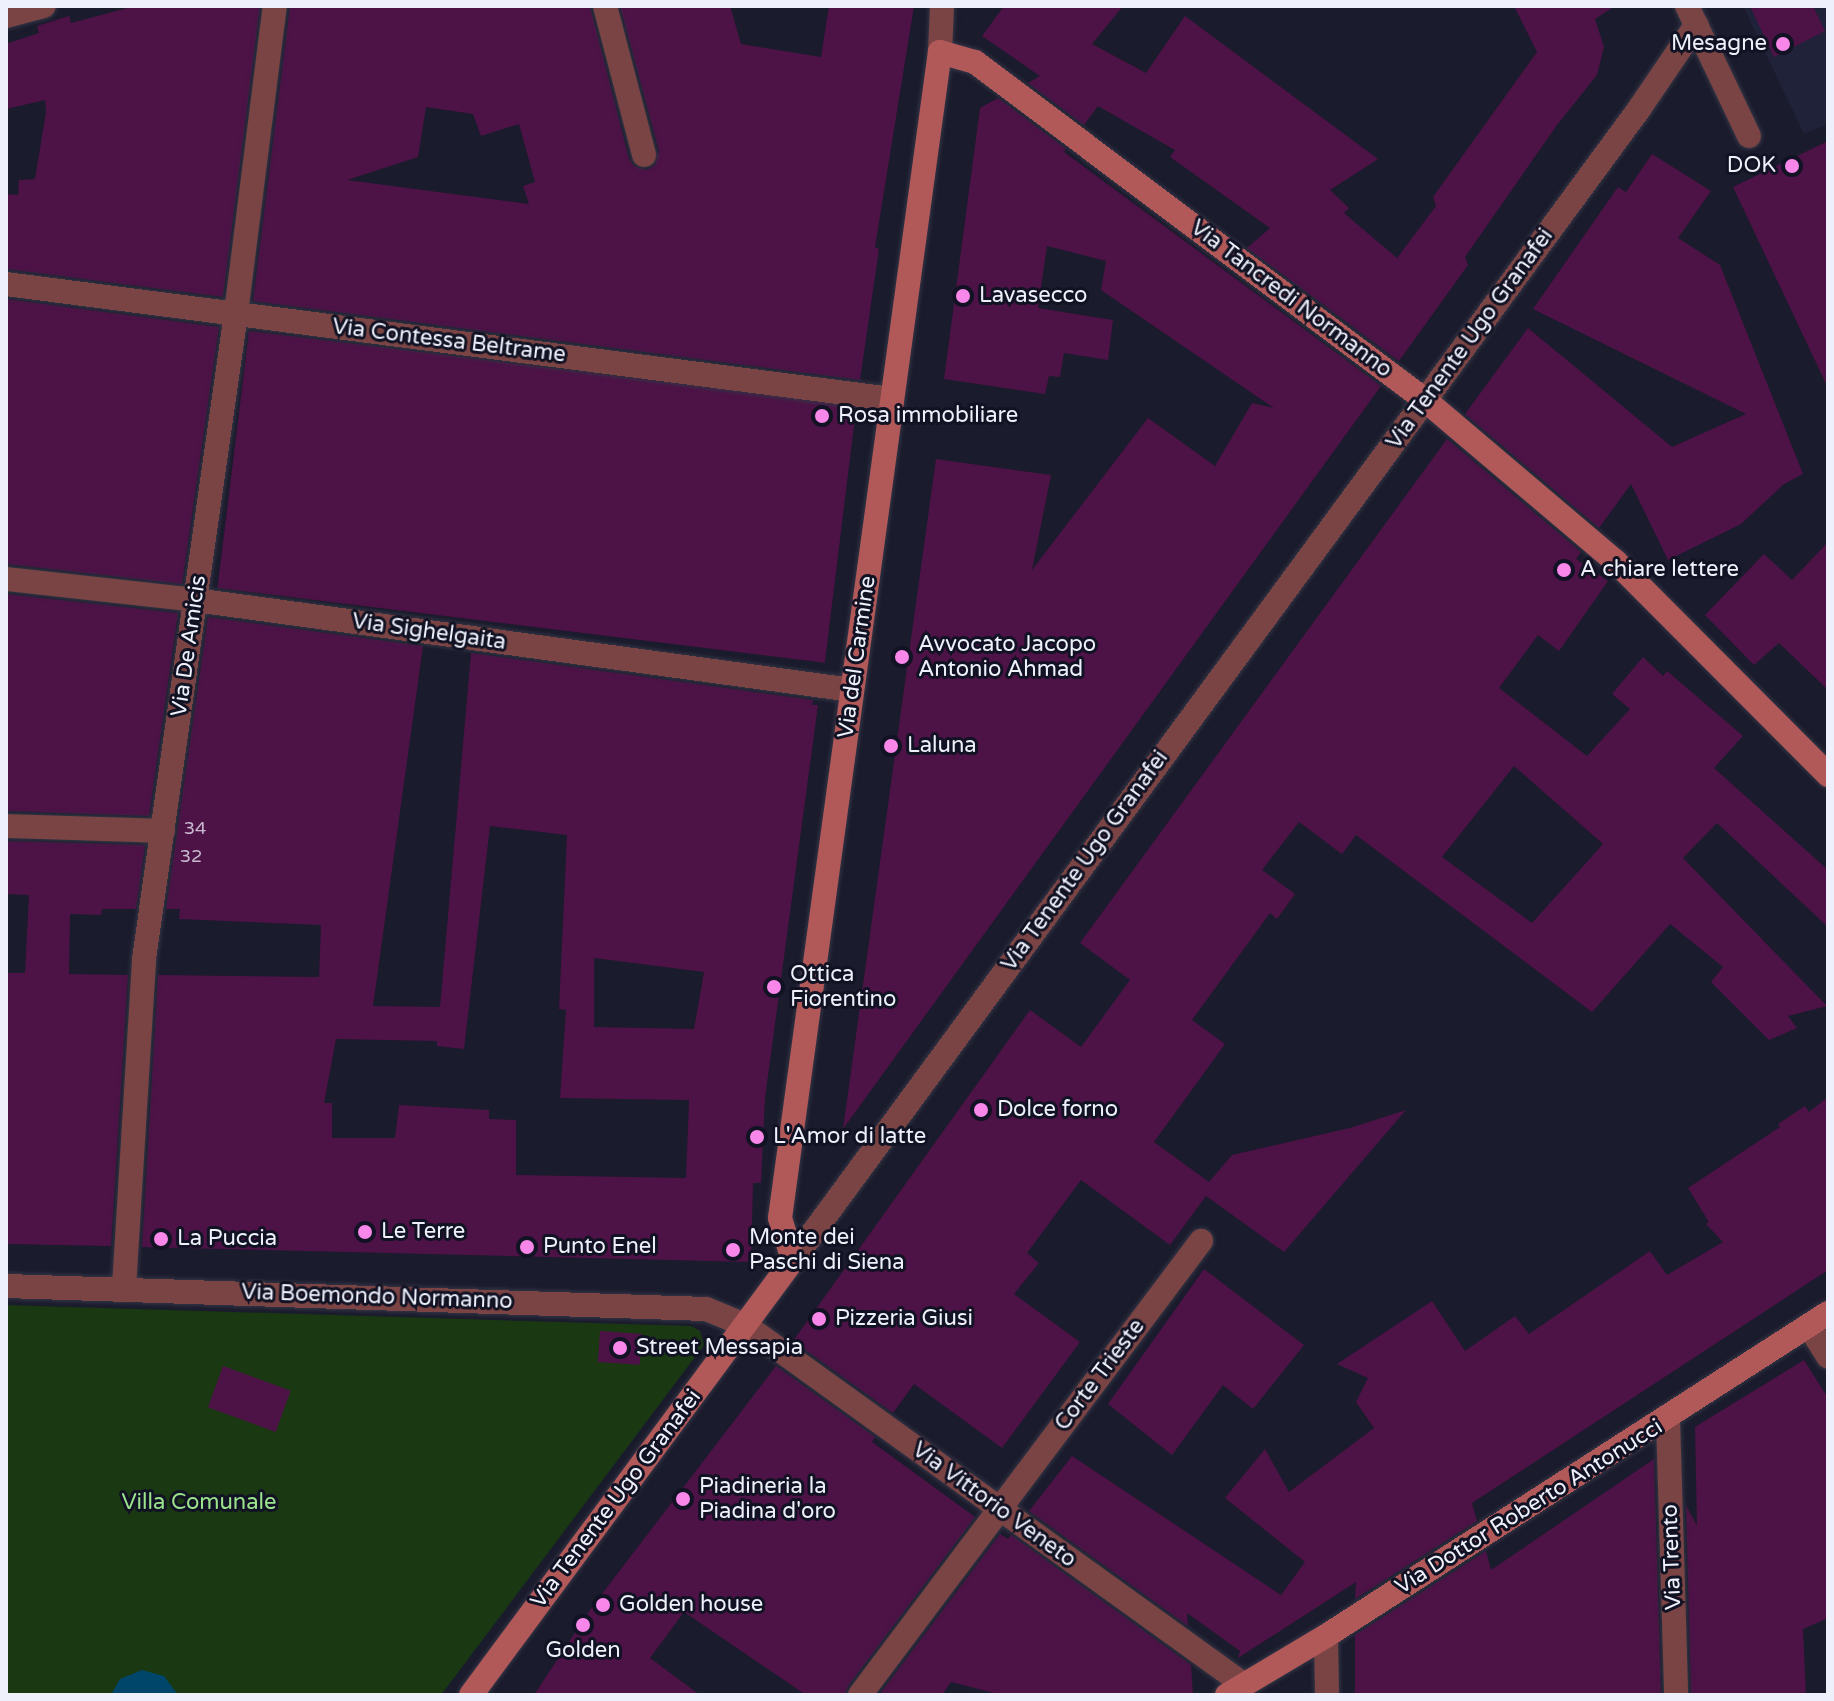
<!DOCTYPE html>
<html>
<head>
<meta charset="utf-8">
<style>
	body { margin:0 }
	#map { position:relative; width:1834px; height:1701px; overflow:hidden; background:#1a1b2c; font-family:"Varela Round",sans-serif }
	div>[style] { position:absolute }
	.built>* { inset:0; background:#202239 }
	.green>* { inset:0; background:#1a3913 }
	.water>* { inset:0; background:#00466b }
	.building>* { inset:0; background:#4d1246; transform-origin:0 0 }
	.roads { filter:drop-shadow(0 0 2px #333545) drop-shadow(0 0 2px #333545) }
	.street>* { height:24px; margin:-12px; padding:0 12px; transform-origin:12px; border-radius:12px; background:#7b4444 }
	.secondary>* { height:24px; margin:-12px; padding:0 12px; transform-origin:12px; border-radius:12px; background:#b15859 }
	.dots>* { width:22px; height:22px; translate:-50% -50%; box-sizing:border-box; border:4px solid #111223; border-radius:50% }
	span { translate:-50% -50%; white-space:nowrap; text-align:center; line-height:1.15; -webkit-text-stroke:6px #111223; paint-order:stroke }
	.number-label { font-size:18px; color:#c6b8ce }
	.number-label span { -webkit-text-stroke-width:0 }
	.poi-label { font-size:22px; color:#eef0fc }
	.right { translate:-100% -50%; text-align:right }
	.left { translate:0 -50%; text-align:left }
	.street-label { font-size:22px; color:#eef0fc }
	.park-label { font-size:22px; color:#9be48c }
	.frame { position:absolute; inset:0; border:8px solid #eef0fc; pointer-events:none }
</style>
</head>
<body>
<div id="map">
	<div class="built">
		<div style="clip-path:polygon(1743px 6px,1828px 6px,1828px 124px,1804px 134px)"></div>
	</div>
	<div class="green">
		<div style="clip-path:polygon(6px 1305px,691px 1326px,700px 1331px,704px 1345px,441px 1695px,6px 1695px)"></div>
	</div>
	<div class="water">
		<div style="clip-path:polygon(142px 1670px,164px 1676px,178px 1695px,111px 1695px,120px 1679px)"></div>
	</div>
	<div class="building">
		<div style="clip-path:polygon(135px 6px,260px 6px,223px 297px,6px 269px,6px 194px,18px 195px,19px 180px,35px 179px,46px 112px,45px 100px,6px 109px,6px 44px,39px 33px,37px 26px,69px 16px,71px 23px)"></div>
		<div style="clip-path:polygon(evenodd,290px 6px,590px 6px,629px 159px,634px 166px,647px 170px,655px 165px,659px 151px,620px 6px,730px 6px,741px 44px,821px 57px,829px 6px,914px 6px,875px 247px,879px 249px,860px 380px,253px 301px,290px 6px,426px 107px,473px 114px,481px 136px,519px 124px,535px 182px,523px 186px,529px 204px,347px 180px,418px 157px,426px 107px)"></div>
		<div style="clip-path:polygon(1004px 6px,1123px 6px,1092px 44px,1146px 73px,1185px 16px,1378px 159px,1330px 190px,1349px 208px,1344px 213px,1397px 258px,1436px 206px,1433px 197px,1537px 52px,1514px 6px,1615px 6px,1595px 19px,1604px 47px,1597px 75px,1557px 125px,1465px 257px,1468px 265px,1399px 361px,1247px 248px,1270px 228px,1170px 157px,1175px 150px,1098px 106px,1084px 125px,1028px 83px,1040px 76px,982px 36px)"></div>
		<div style="clip-path:polygon(1750px 6px,1813px 6px,1825px 31px,1774px 57px)"></div>
		<div style="clip-path:polygon(998px 98px,1066px 149px,1064px 152px,1381px 386px,843px 1129px,936px 459px,1051px 475px,1032px 570px,1148px 418px,1215px 466px,1252px 403px,1274px 408px,1101px 290px,1106px 261px,1047px 246px,1038px 308px,1113px 320px,1108px 360px,1064px 353px,1060px 377px,1049px 376px,1045px 394px,944px 379px,980px 108px)"></div>
		<div style="clip-path:polygon(1828px 141px,1828px 388px,1733px 187px)"></div>
		<div style="clip-path:polygon(1652px 154px,1711px 191px,1678px 238px,1720px 265px,1803px 474px,1784px 484px,1741px 524px,1668px 560px,1631px 484px,1599px 528px,1465px 414px,1528px 328px,1672px 447px,1746px 414px,1533px 309px,1618px 187px,1626px 192px)"></div>
		<div style="clip-path:polygon(6px 299px,219px 327px,182px 584px,6px 564px)"></div>
		<div style="left:249px;top:331px;width:612px;height:259px;rotate:7deg"></div>
		<div style="clip-path:polygon(evenodd,1447px 439px,1581px 552px,1576px 559px,1608px 581px,1559px 651px,1538px 635px,1499px 688px,1587px 756px,1630px 709px,1612px 694px,1643px 657px,1663px 676px,1667px 671px,1743px 736px,1714px 768px,1828px 870px,1828px 927px,1717px 823px,1683px 858px,1827px 1006px,1788px 1016px,1797px 1028px,1769px 1040px,1711px 982px,1723px 967px,1670px 924px,1592px 1012px,1356px 835px,1342px 854px,1299px 822px,1262px 870px,1295px 894px,1277px 919px,1270px 913px,1192px 1020px,1225px 1044px,1154px 1142px,1209px 1182px,1232px 1155px,1350px 1128px,1406px 1110px,1284px 1252px,1206px 1196px,1170px 1245px,1081px 1180px,1027px 1253px,1039px 1263px,1014px 1294px,1080px 1342px,1002px 1448px,914px 1384px,893px 1413px,793px 1341px,1030px 1010px,1081px 1047px,1130px 980px,1080px 943px,1447px 439px,1514px 766px,1603px 844px,1532px 923px,1442px 857px,1514px 766px)"></div>
		<div style="clip-path:polygon(1828px 542px,1828px 690px,1779px 643px,1754px 665px,1705px 615px,1764px 554px,1792px 580px)"></div>
		<div style="clip-path:polygon(6px 594px,178px 613px,149px 816px,6px 811px)"></div>
		<div style="clip-path:polygon(evenodd,208px 617px,423px 646px,373px 1006px,440px 1007px,471px 653px,813px 700px,812px 705px,818px 705px,765px 1098px,761px 1183px,753px 1183px,751px 1262px,142px 1247px,158px 975px,319px 977px,321px 925px,179px 919px,180px 909px,166px 909px,208px 617px,490px 826px,567px 835px,559px 1009px,566px 1010px,560px 1098px,689px 1100px,686px 1178px,516px 1175px,516px 1120px,489px 1119px,489px 1110px,399px 1105px,395px 1138px,332px 1138px,332px 1103px,324px 1103px,336px 1039px,437px 1041px,437px 1046px,464px 1049px,490px 826px,208px 617px,594px 958px,704px 972px,694px 1029px,594px 1027px,594px 958px)"></div>
		<div style="clip-path:polygon(6px 841px,145px 845px,136px 909px,102px 909px,101px 915px,70px 914px,69px 974px,128px 975px,111px 1246px,6px 1244px,6px 973px,25px 973px,29px 895px,6px 894px)"></div>
		<div style="clip-path:polygon(1828px 1097px,1828px 1270px,1472px 1503px,1477px 1521px,1355px 1599px,1356px 1582px,1238px 1658px,1240px 1651px,1187px 1613px,1188px 1626px,1029px 1511px,1072px 1456px,1281px 1595px,1305px 1562px,1225px 1498px,1265px 1449px,1289px 1492px,1374px 1428px,1356px 1402px,1368px 1378px,1337px 1364px,1432px 1301px,1465px 1351px,1515px 1316px,1529px 1334px,1650px 1251px,1667px 1275px,1723px 1242px,1706px 1224px,1709px 1222px,1688px 1188px,1780px 1127px,1778px 1124px,1805px 1106px,1809px 1112px)"></div>
		<div style="clip-path:polygon(1204px 1269px,1304px 1345px,1253px 1409px,1223px 1385px,1172px 1455px,1108px 1404px)"></div>
		<div style="left:600px;top:1331px;width:42px;height:31px;rotate:4deg"></div>
		<div style="clip-path:polygon(1804px 1360px,1828px 1398px,1828px 1618px,1803px 1629px,1806px 1695px,1691px 1695px,1686px 1505px,1697px 1526px,1695px 1427px)"></div>
		<div style="left:223px;top:1366px;width:72px;height:44px;rotate:20deg"></div>
		<div style="clip-path:polygon(776px 1366px,875px 1437px,872px 1442px,975px 1517px,848px 1686px,845px 1695px,806px 1695px,684px 1612px,650px 1658px,700px 1695px,534px 1695px,592px 1607px)"></div>
		<div style="clip-path:polygon(1654px 1459px,1661px 1695px,1355px 1695px,1355px 1635px,1486px 1551px,1491px 1570px)"></div>
		<div style="clip-path:polygon(1000px 1534px,1008px 1539px,1011px 1535px,1191px 1665px,1193px 1695px,1002px 1695px,951px 1682px,942px 1695px,879px 1695px)"></div>
	</div>
	<div class="roads">
		<div class="street">
			<div style="left:605px;top:6px;width:154px;rotate:75.3deg"></div>
			<div style="left:1687px;top:6px;width:144px;rotate:64.5deg"></div>
			<div style="left:6px;top:16px;width:39px;rotate:-15deg"></div>
			<div style="left:940px;top:52px;width:46px;rotate:-87.5deg"></div>
			<div style="left:6px;top:284px;width:893px;rotate:7.4deg"></div>
			<div style="left:6px;top:579px;width:190px;rotate:6.3deg"></div>
			<div style="left:195px;top:600px;width:663px;rotate:7.8deg"></div>
			<div style="left:6px;top:826px;width:157px;rotate:1.8deg"></div>
			<div style="left:793px;top:1260px;width:1428px;rotate:-53.68deg"></div>
			<div style="left:1639px;top:109px;width:102px;rotate:-55.8deg"></div>
			<div style="left:6px;top:1286px;width:700px;rotate:1.88deg"></div>
			<div style="left:706px;top:1309px;width:42px;rotate:22.3deg"></div>
			<div style="left:745px;top:1325px;width:614px;rotate:35.79deg"></div>
			<div style="left:124px;top:1288px;width:330px;rotate:-86.5deg"></div>
			<div style="left:144px;top:959px;width:653px;rotate:-81.89deg"></div>
			<div style="left:236px;top:313px;width:309px;rotate:-82.8deg"></div>
			<div style="left:1809px;top:1326px;width:36px;rotate:58deg"></div>
			<div style="left:1668px;top:1419px;width:276px;rotate:88.3deg"></div>
			<div style="left:1326px;top:1636px;width:59px;rotate:89deg"></div>
			<div style="left:860px;top:1695px;width:568px;rotate:-53.09deg"></div>
		</div>
		<div class="secondary">
			<div style="left:471px;top:1695px;width:541px;rotate:-53.49deg"></div>
			<div style="left:793px;top:1260px;width:44px;rotate:-107.2deg"></div>
			<div style="left:780px;top:1218px;width:1177px;rotate:-82.19deg"></div>
			<div style="left:940px;top:52px;width:36px;rotate:16deg"></div>
			<div style="left:975px;top:62px;width:563px;rotate:36.91deg"></div>
			<div style="left:1425px;top:400px;width:250px;rotate:40.3deg"></div>
			<div style="left:1616px;top:562px;width:301px;rotate:45.1deg"></div>
			<div style="left:1227px;top:1695px;width:115px;rotate:-30.8deg"></div>
			<div style="left:1326px;top:1636px;width:597px;rotate:-32.76deg"></div>
		</div>
	</div>
	<div class="dots">
		<div style="left:1783px;top:44px;background:#f987e9"></div>
		<div style="left:1792px;top:166px;background:#f987e9"></div>
		<div style="left:963px;top:296px;background:#f987e9"></div>
		<div style="left:822px;top:416px;background:#f987e9"></div>
		<div style="left:1564px;top:570px;background:#f987e9"></div>
		<div style="left:902px;top:657px;background:#f987e9"></div>
		<div style="left:891px;top:746px;background:#f987e9"></div>
		<div style="left:774px;top:987px;background:#f987e9"></div>
		<div style="left:981px;top:1110px;background:#f987e9"></div>
		<div style="left:757px;top:1137px;background:#f987e9"></div>
		<div style="left:365px;top:1232px;background:#f987e9"></div>
		<div style="left:161px;top:1239px;background:#f987e9"></div>
		<div style="left:527px;top:1247px;background:#f987e9"></div>
		<div style="left:733px;top:1250px;background:#f987e9"></div>
		<div style="left:819px;top:1319px;background:#f987e9"></div>
		<div style="left:620px;top:1348px;background:#f987e9"></div>
		<div style="left:683px;top:1499px;background:#f987e9"></div>
		<div style="left:603px;top:1605px;background:#f987e9"></div>
		<div style="left:583px;top:1625px;background:#f987e9"></div>
	</div>
	<div class="number-label">
		<span style="left:195px;top:828px">34</span>
		<span style="left:191px;top:856px">32</span>
	</div>
	<div class="poi-label">
		<span class="right" style="left:1767px;top:44px">Mesagne</span>
		<span class="right" style="left:1776px;top:166px">DOK</span>
		<span class="left" style="left:979px;top:296px">Lavasecco</span>
		<span class="left" style="left:838px;top:416px">Rosa immobiliare</span>
		<span class="left" style="left:1580px;top:570px">A chiare lettere</span>
		<span class="left" style="left:918px;top:657px">Avvocato Jacopo<br>Antonio Ahmad</span>
		<span class="left" style="left:907px;top:746px">Laluna</span>
		<span class="left" style="left:790px;top:987px">Ottica<br>Fiorentino</span>
		<span class="left" style="left:997px;top:1110px">Dolce forno</span>
		<span class="left" style="left:773px;top:1137px">L'Amor di latte</span>
		<span class="left" style="left:381px;top:1232px">Le Terre</span>
		<span class="left" style="left:749px;top:1250px">Monte dei<br>Paschi di Siena</span>
		<span class="left" style="left:177px;top:1239px">La Puccia</span>
		<span class="left" style="left:543px;top:1247px">Punto Enel</span>
		<span class="left" style="left:835px;top:1319px">Pizzeria Giusi</span>
		<span class="left" style="left:636px;top:1348px">Street Messapia</span>
		<span class="left" style="left:699px;top:1499px">Piadineria la<br>Piadina d'oro</span>
		<span class="left" style="left:619px;top:1605px">Golden house</span>
		<span style="left:583px;top:1651px">Golden</span>
	</div>
	<div class="street-label">
		<span style="left:1291px;top:299px;rotate:37deg">Via Tancredi Normanno</span>
		<span style="left:1470px;top:339px;rotate:-54deg">Via Tenente Ugo Granafei</span>
		<span style="left:449px;top:341px;rotate:7deg">Via Contessa Beltrame</span>
		<span style="left:429px;top:632px;rotate:8deg">Via Sighelgaita</span>
		<span style="left:189px;top:646px;rotate:-82deg">Via De Amicis</span>
		<span style="left:857px;top:657px;rotate:-82deg">Via del Carmine</span>
		<span style="left:1085px;top:861px;rotate:-54deg">Via Tenente Ugo Granafei</span>
		<span style="left:377px;top:1297px;rotate:2deg">Via Boemondo Normanno</span>
		<span style="left:1100px;top:1375px;rotate:-53deg">Corte Trieste</span>
		<span style="left:616px;top:1499px;rotate:-53deg">Via Tenente Ugo Granafei</span>
		<span style="left:994px;top:1505px;rotate:36deg">Via Vittorio Veneto</span>
		<span style="left:1529px;top:1507px;rotate:-32deg">Via Dottor Roberto Antonucci</span>
		<span style="left:1672px;top:1557px;rotate:-92deg">Via Trento</span>
	</div>
	<div class="park-label">
		<span style="left:199px;top:1503px">Villa Comunale</span>
	</div>
	<div class="frame"></div>
</div>
</body>
</html>
